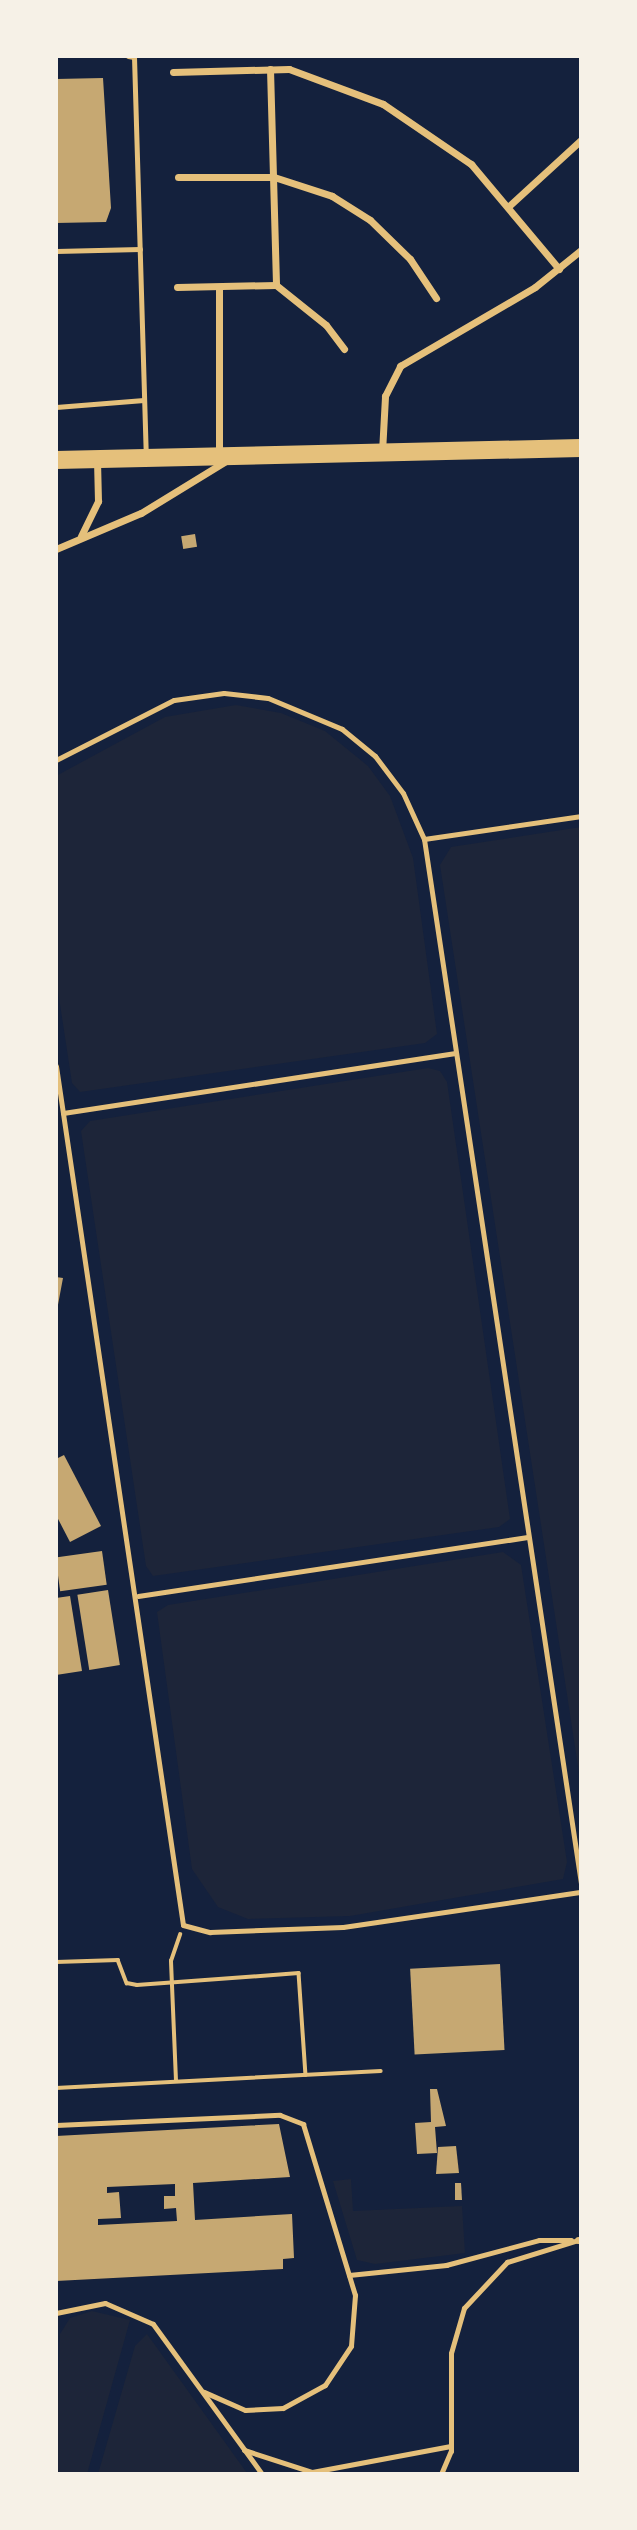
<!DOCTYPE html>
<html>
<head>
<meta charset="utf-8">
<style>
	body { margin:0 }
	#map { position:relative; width:637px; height:2530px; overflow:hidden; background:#14213d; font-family:"Fira Sans Condensed",sans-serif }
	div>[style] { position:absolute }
	.green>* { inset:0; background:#1d2539 }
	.building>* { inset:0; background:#c6a872; transform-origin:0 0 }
	.path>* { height:3.5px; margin:-1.75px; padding:0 1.75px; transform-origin:1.75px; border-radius:1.75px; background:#e5c07b }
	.service>* { height:5px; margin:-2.5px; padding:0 2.5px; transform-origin:2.5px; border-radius:2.5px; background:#e5c07b }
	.minor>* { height:7px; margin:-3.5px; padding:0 3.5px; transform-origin:3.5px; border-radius:3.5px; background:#e5c07b }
	.primary>* { height:18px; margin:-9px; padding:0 9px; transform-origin:9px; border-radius:9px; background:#e5c07b }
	span { translate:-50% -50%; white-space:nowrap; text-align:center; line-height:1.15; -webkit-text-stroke:7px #f6f1e7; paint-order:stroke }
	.frame { position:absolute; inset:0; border:58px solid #f6f1e7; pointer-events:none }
</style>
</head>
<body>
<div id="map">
	<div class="green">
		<div style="clip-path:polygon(236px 705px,281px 713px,325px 731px,368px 766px,390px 796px,413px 858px,437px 1034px,425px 1043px,80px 1092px,72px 1083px,56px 978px,56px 776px,165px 717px)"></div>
		<div style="clip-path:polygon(581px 827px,581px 1786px,440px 865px,451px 847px)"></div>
		<div style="clip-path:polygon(428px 1068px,440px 1071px,447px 1082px,510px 1519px,499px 1527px,153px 1576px,146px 1566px,81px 1131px,90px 1121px)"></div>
		<div style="clip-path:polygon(503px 1552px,521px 1565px,567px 1862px,563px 1879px,350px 1916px,248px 1919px,218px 1907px,192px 1869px,157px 1612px,168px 1605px)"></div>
		<div style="clip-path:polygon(351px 2179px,353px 2211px,462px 2206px,465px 2253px,375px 2264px,357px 2260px,333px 2181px)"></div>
		<div style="clip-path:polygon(92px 2311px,130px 2320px,87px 2474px,56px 2474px,60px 2334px,70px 2318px)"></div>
		<div style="clip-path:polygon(147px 2334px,247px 2473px,98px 2474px,135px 2346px)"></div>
	</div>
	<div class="building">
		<div style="clip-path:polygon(103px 78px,111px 208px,106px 222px,56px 223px,56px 79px)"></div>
		<div style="left:195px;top:534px;width:13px;height:14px;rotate:81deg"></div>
		<div style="clip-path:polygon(56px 1277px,63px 1278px,57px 1310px,56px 1310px)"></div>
		<div style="clip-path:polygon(64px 1455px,101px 1526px,70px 1542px,56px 1515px,56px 1459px)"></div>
		<div style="left:102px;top:1551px;width:34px;height:47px;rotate:82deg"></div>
		<div style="left:108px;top:1590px;width:76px;height:31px;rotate:81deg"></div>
		<div style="clip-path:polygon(70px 1596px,82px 1671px,56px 1675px,56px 1598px)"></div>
		<div style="left:500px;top:1964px;width:86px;height:90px;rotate:87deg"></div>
		<div style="clip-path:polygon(430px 2089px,437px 2089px,446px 2126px,435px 2127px,437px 2153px,417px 2154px,415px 2123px,431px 2122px)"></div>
		<div style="clip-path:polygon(evenodd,279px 2124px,290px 2177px,193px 2183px,195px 2220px,292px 2214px,294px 2258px,283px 2259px,283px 2269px,56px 2281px,56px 2136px,279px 2124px,175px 2184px,175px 2196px,164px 2196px,164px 2209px,176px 2208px,177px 2221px,98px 2225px,98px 2219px,121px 2218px,119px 2192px,107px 2193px,107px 2187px,175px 2184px)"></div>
		<div style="clip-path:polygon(456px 2146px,459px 2173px,436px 2174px,438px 2147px)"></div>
		<div style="clip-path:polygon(455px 2183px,461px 2183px,462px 2200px,455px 2200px)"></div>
	</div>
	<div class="path">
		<div style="left:56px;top:1962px;width:62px;rotate:-1.8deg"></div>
		<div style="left:118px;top:1960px;width:25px;rotate:69deg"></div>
		<div style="left:127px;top:1983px;width:10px;rotate:11deg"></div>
		<div style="left:137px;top:1985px;width:162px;rotate:-4.2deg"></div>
		<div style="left:299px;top:1973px;width:102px;rotate:86.1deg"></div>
		<div style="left:176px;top:2081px;width:120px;rotate:-92.4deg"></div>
		<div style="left:171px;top:1961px;width:28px;rotate:-71deg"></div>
		<div style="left:56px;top:2088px;width:325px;rotate:-3deg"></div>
	</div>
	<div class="service">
		<div style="left:128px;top:56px;width:6px;rotate:9deg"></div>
		<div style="left:134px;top:57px;width:397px;rotate:88.3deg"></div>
		<div style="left:56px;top:251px;width:84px;rotate:-1.4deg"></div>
		<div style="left:56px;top:407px;width:88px;rotate:-4.5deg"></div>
		<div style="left:56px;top:760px;width:132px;rotate:-27deg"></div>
		<div style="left:174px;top:700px;width:50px;rotate:-8deg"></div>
		<div style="left:224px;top:693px;width:44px;rotate:6.5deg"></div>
		<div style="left:268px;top:698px;width:80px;rotate:22.7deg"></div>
		<div style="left:342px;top:729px;width:43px;rotate:39.3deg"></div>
		<div style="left:375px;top:756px;width:46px;rotate:52.9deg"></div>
		<div style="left:403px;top:793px;width:51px;rotate:65.5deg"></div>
		<div style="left:424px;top:839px;width:159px;rotate:-8.3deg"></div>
		<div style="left:424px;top:839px;width:1056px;rotate:81.45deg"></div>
		<div style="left:56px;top:1066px;width:868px;rotate:81.59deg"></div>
		<div style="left:183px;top:1925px;width:28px;rotate:15deg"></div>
		<div style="left:210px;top:1932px;width:133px;rotate:-2.2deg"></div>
		<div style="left:343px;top:1927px;width:241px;rotate:-8.4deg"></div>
		<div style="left:63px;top:1113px;width:397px;rotate:-8.7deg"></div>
		<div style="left:138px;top:1596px;width:394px;rotate:-8.6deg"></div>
		<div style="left:56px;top:2125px;width:224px;rotate:-2.6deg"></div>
		<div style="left:280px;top:2115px;width:25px;rotate:21deg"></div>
		<div style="left:303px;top:2124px;width:179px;rotate:73.1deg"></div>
		<div style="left:355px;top:2295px;width:51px;rotate:94.5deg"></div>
		<div style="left:351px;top:2346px;width:47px;rotate:123.7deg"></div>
		<div style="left:325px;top:2385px;width:48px;rotate:151.3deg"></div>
		<div style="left:283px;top:2408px;width:38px;rotate:177deg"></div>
		<div style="left:245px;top:2410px;width:45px;rotate:-156.3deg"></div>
		<div style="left:349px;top:2275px;width:98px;rotate:-5.9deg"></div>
		<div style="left:446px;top:2265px;width:96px;rotate:-15deg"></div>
		<div style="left:539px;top:2240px;width:32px"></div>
		<div style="left:56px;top:2313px;width:50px;rotate:-11.5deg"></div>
		<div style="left:105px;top:2303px;width:52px;rotate:23.6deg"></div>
		<div style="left:153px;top:2324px;width:185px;rotate:54deg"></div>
		<div style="left:244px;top:2450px;width:71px;rotate:17.9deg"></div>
		<div style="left:312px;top:2472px;width:141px;rotate:-10.6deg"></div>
		<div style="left:441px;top:2474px;width:25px;rotate:-67deg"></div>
		<div style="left:451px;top:2451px;width:98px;rotate:-90deg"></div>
		<div style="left:451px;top:2353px;width:47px;rotate:-73.9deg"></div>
		<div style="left:464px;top:2308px;width:63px;rotate:-46.9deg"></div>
		<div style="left:507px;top:2262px;width:74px;rotate:-17.2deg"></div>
	</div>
	<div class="minor">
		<div style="left:270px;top:69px;width:216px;rotate:88.4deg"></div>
		<div style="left:173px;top:72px;width:116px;rotate:-1.5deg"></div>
		<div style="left:289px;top:69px;width:100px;rotate:20.4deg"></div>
		<div style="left:383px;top:104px;width:107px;rotate:34.3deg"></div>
		<div style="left:471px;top:164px;width:137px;rotate:50deg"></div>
		<div style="left:178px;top:177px;width:96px"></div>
		<div style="left:274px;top:177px;width:61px;rotate:18.1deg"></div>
		<div style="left:332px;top:196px;width:45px;rotate:32.3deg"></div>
		<div style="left:370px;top:220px;width:56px;rotate:44.3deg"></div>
		<div style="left:410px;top:259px;width:47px;rotate:56.3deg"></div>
		<div style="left:510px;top:205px;width:96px;rotate:-42.5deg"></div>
		<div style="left:177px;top:287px;width:99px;rotate:-1.2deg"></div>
		<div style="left:276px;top:285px;width:64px;rotate:38.7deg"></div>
		<div style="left:326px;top:325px;width:30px;rotate:53deg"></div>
		<div style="left:219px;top:287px;width:167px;rotate:90deg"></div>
		<div style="left:382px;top:452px;width:56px;rotate:-86.9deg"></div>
		<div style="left:385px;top:396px;width:34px;rotate:-63deg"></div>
		<div style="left:400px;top:366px;width:156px;rotate:-30.3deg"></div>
		<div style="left:535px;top:287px;width:59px;rotate:-38.8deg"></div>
		<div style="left:81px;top:536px;width:39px;rotate:-64deg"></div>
		<div style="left:98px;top:501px;width:40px;rotate:-91.4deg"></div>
		<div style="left:56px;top:549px;width:92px;rotate:-23deg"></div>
		<div style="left:141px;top:513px;width:100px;rotate:-31.5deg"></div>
		<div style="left:578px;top:2240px;width:3px"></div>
	</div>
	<div class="primary">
		<div style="left:56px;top:460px;width:525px;rotate:-1.31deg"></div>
	</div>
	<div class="frame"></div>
</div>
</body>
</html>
